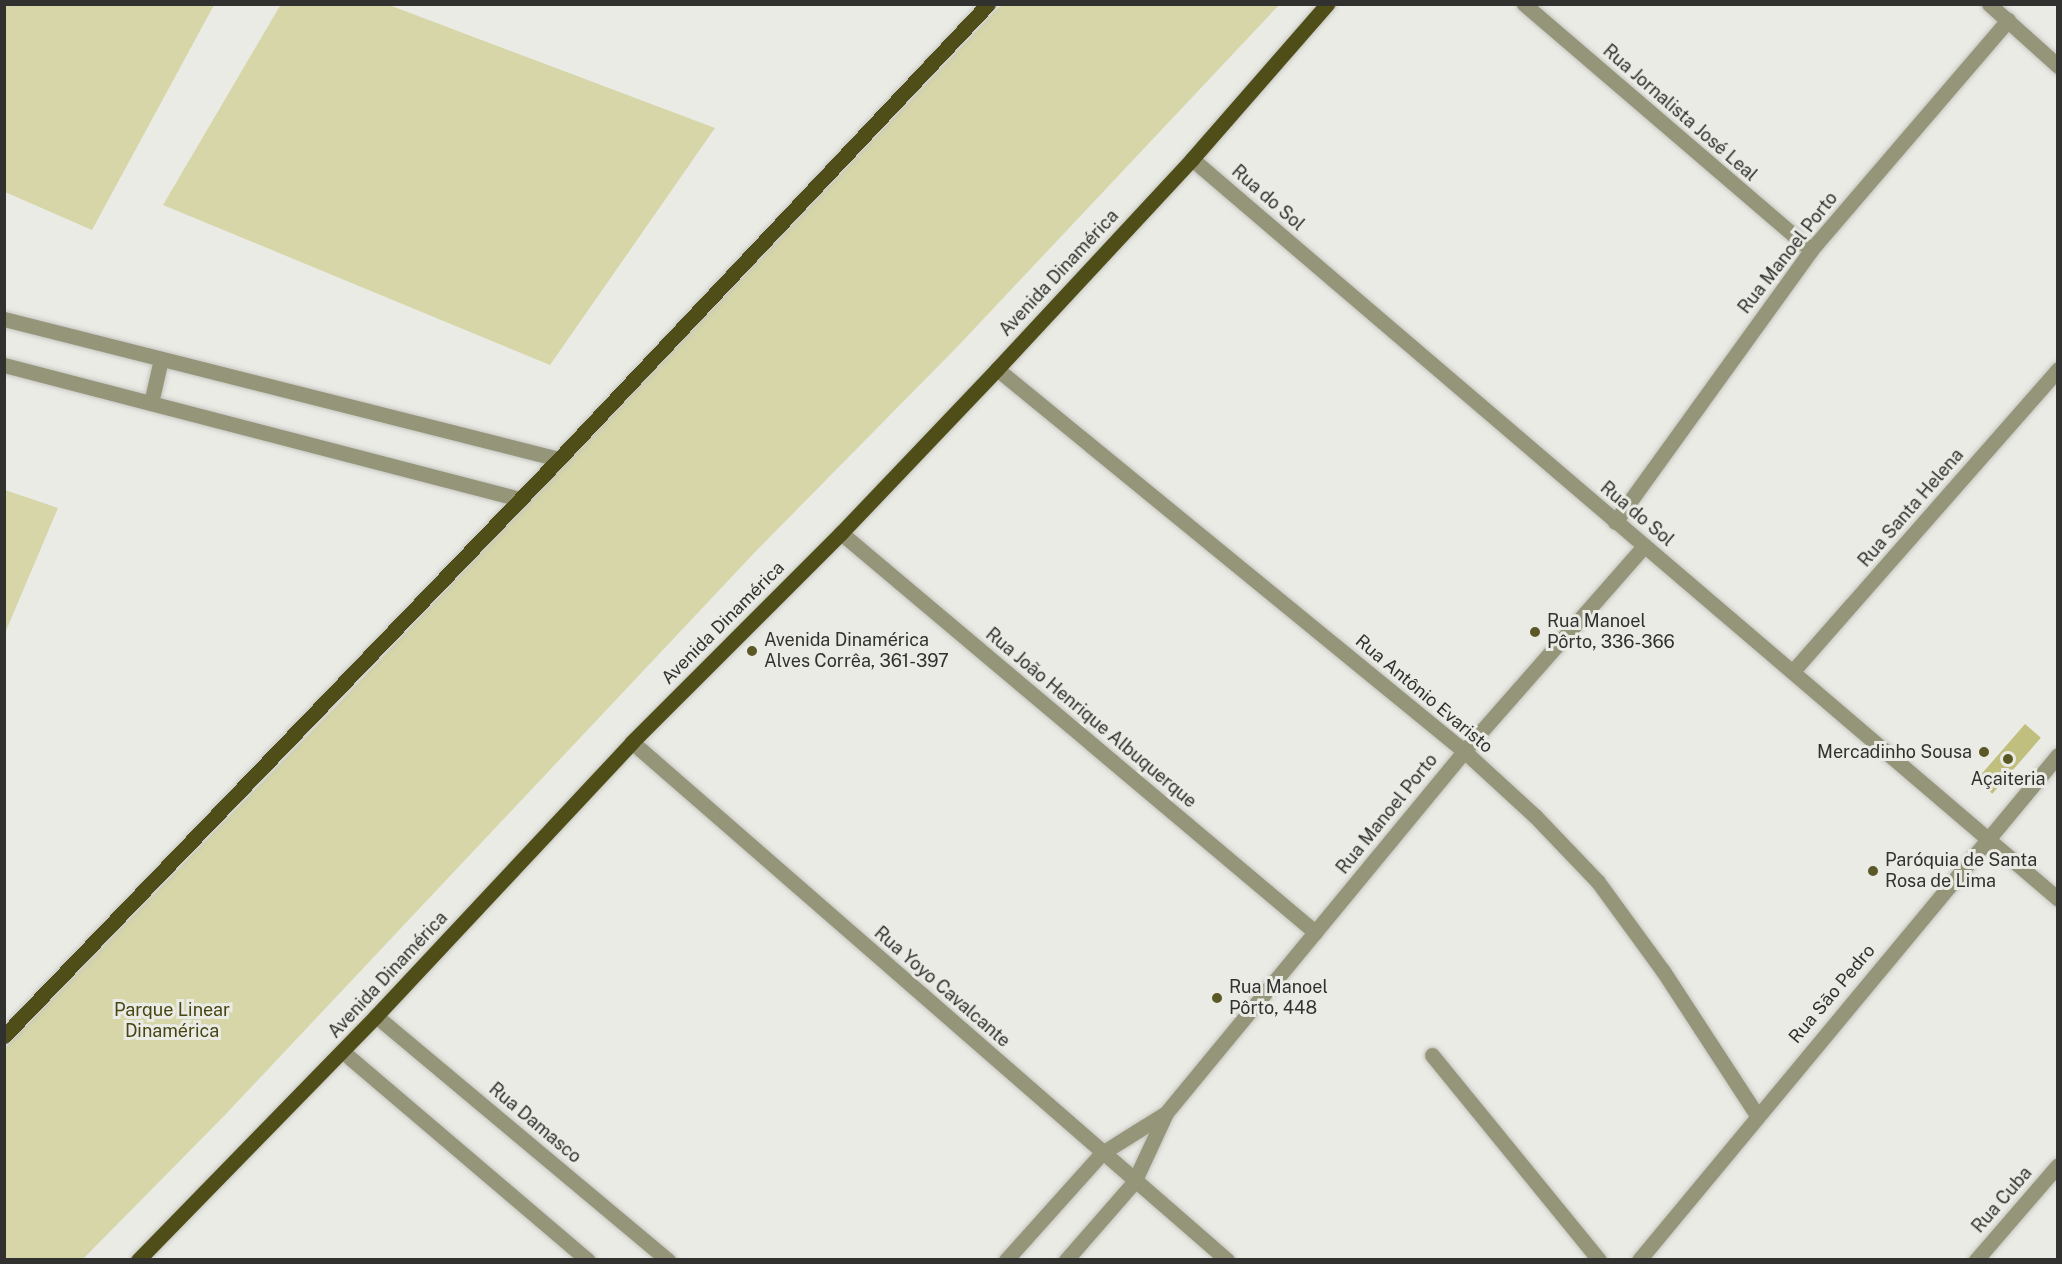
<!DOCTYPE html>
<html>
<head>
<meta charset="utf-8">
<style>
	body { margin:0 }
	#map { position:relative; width:2062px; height:1264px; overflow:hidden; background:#ebebe6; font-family:"Public Sans",sans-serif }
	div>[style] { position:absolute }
	.green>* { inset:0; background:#d6d6a9 }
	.building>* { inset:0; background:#c0bf7d; transform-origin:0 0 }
	.roads { filter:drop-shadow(0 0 2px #c6c6c1) drop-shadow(0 0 2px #c6c6c1) }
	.minor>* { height:15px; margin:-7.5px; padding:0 7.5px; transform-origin:7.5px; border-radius:7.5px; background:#949579 }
	.major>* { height:15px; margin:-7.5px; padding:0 7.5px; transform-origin:7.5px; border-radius:7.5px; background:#4f4e18 }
	.dots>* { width:16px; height:16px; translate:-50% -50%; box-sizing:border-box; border:3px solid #ebebe6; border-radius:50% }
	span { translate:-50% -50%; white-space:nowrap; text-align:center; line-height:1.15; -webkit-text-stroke:6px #ebebe6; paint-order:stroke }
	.street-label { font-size:18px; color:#31312f }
	.poi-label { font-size:18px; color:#31312f }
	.left { translate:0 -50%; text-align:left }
	.right { translate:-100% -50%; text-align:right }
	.park-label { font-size:18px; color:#474612 }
	.frame { position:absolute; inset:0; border:6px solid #31312f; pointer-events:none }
</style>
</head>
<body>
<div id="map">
	<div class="green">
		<div style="clip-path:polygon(5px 4px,214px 5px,92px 230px,5px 192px)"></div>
		<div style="clip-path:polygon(281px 4px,389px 5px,715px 128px,550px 365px,163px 205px)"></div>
		<div style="clip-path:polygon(1001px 5px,1279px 5px,959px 345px,757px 550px,225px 1115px,83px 1259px,5px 1259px,5px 1048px,341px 701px)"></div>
		<div style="clip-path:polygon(5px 490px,58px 508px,5px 633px,4px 490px)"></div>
	</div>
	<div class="building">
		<div style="left:2025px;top:724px;width:21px;height:74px;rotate:41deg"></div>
	</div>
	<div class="roads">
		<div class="minor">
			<div style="left:1524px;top:4px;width:378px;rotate:40.6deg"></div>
			<div style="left:1989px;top:4px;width:93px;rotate:41.9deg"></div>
			<div style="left:1192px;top:159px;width:1139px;rotate:40.51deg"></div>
			<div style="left:4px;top:319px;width:572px;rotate:14.16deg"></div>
			<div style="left:4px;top:365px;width:533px;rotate:14.56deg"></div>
			<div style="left:997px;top:369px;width:603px;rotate:39.28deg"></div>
			<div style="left:1464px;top:751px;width:96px;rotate:42.5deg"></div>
			<div style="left:1535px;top:816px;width:91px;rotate:46.3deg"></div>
			<div style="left:1598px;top:882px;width:110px;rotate:53.9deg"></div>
			<div style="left:1663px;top:971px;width:172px;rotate:56.9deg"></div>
			<div style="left:151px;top:403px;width:45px;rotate:-77.2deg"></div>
			<div style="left:1615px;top:522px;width:335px;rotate:-54.2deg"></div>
			<div style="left:1811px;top:250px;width:303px;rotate:-49.4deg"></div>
			<div style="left:841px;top:533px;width:620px;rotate:40.09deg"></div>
			<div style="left:1793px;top:671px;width:402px;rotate:-48.7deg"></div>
			<div style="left:632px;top:742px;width:789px;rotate:41.04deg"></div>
			<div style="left:376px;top:1016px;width:381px;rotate:39.9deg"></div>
			<div style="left:342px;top:1051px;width:323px;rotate:40.4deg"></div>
			<div style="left:1432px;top:1055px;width:264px;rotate:50.8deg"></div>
			<div style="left:1006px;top:1260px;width:144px;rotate:-48.1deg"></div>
			<div style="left:1102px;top:1153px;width:75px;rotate:-32deg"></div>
			<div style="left:1066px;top:1260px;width:103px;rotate:-48.9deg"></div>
			<div style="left:1134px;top:1182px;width:76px;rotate:-65.1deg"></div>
			<div style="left:1166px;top:1113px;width:469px;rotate:-50.5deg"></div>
			<div style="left:1464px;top:751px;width:273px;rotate:-48.7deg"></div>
			<div style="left:1639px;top:1260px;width:656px;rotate:-50.32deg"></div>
			<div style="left:1976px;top:1260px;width:125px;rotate:-49.2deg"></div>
		</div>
		<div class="major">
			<div style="left:4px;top:1036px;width:801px;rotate:-46.11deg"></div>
			<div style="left:559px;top:459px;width:625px;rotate:-46.68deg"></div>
			<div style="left:138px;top:1260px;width:341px;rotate:-45.7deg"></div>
			<div style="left:376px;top:1016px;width:375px;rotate:-46.9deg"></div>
			<div style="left:632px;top:742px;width:296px;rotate:-45deg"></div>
			<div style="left:841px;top:533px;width:226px;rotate:-46.4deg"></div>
			<div style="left:997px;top:369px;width:287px;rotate:-47.1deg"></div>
			<div style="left:1192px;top:159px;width:206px;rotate:-48.9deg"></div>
		</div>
	</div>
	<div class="dots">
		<div style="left:1535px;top:632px;background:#5a5926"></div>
		<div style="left:752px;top:651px;background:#5a5926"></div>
		<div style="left:1984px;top:752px;background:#5a5926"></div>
		<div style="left:2008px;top:759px;background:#5a5926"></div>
		<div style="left:1873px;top:871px;background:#5a5926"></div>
		<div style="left:1217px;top:998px;background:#5a5926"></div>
	</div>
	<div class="street-label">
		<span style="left:1680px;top:113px;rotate:41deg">Rua Jornalista José Leal</span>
		<span style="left:1268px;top:198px;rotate:41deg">Rua do Sol</span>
		<span style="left:1788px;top:253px;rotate:-52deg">Rua Manoel Porto</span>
		<span style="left:1059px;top:273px;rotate:-47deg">Avenida Dinamérica</span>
		<span style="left:1911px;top:508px;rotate:-49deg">Rua Santa Helena</span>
		<span style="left:1637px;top:514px;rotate:40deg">Rua do Sol</span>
		<span style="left:723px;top:623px;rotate:-45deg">Avenida Dinamérica</span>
		<span style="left:1424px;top:694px;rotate:40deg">Rua Antônio Evaristo</span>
		<span style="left:1091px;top:718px;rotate:40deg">Rua João Henrique Albuquerque</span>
		<span style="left:1387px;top:814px;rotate:-51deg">Rua Manoel Porto</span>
		<span style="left:388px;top:975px;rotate:-47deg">Avenida Dinamérica</span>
		<span style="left:942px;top:987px;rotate:41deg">Rua Yoyo Cavalcante</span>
		<span style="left:1832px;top:994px;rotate:-50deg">Rua São Pedro</span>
		<span style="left:535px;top:1123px;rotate:40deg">Rua Damasco</span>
		<span style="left:2002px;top:1200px;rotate:-49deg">Rua Cuba</span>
	</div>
	<div class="poi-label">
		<span class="left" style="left:1547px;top:632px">Rua Manoel<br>Pôrto, 336-366</span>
		<span class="left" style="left:764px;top:651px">Avenida Dinamérica<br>Alves Corrêa, 361-397</span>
		<span class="right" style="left:1972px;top:752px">Mercadinho Sousa</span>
		<span style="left:2008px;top:779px">Açaiteria</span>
		<span class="left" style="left:1885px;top:871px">Paróquia de Santa<br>Rosa de Lima</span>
		<span class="left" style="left:1229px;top:998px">Rua Manoel<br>Pôrto, 448</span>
	</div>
	<div class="park-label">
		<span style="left:172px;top:1021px">Parque Linear<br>Dinamérica</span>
	</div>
	<div class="frame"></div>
</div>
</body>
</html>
